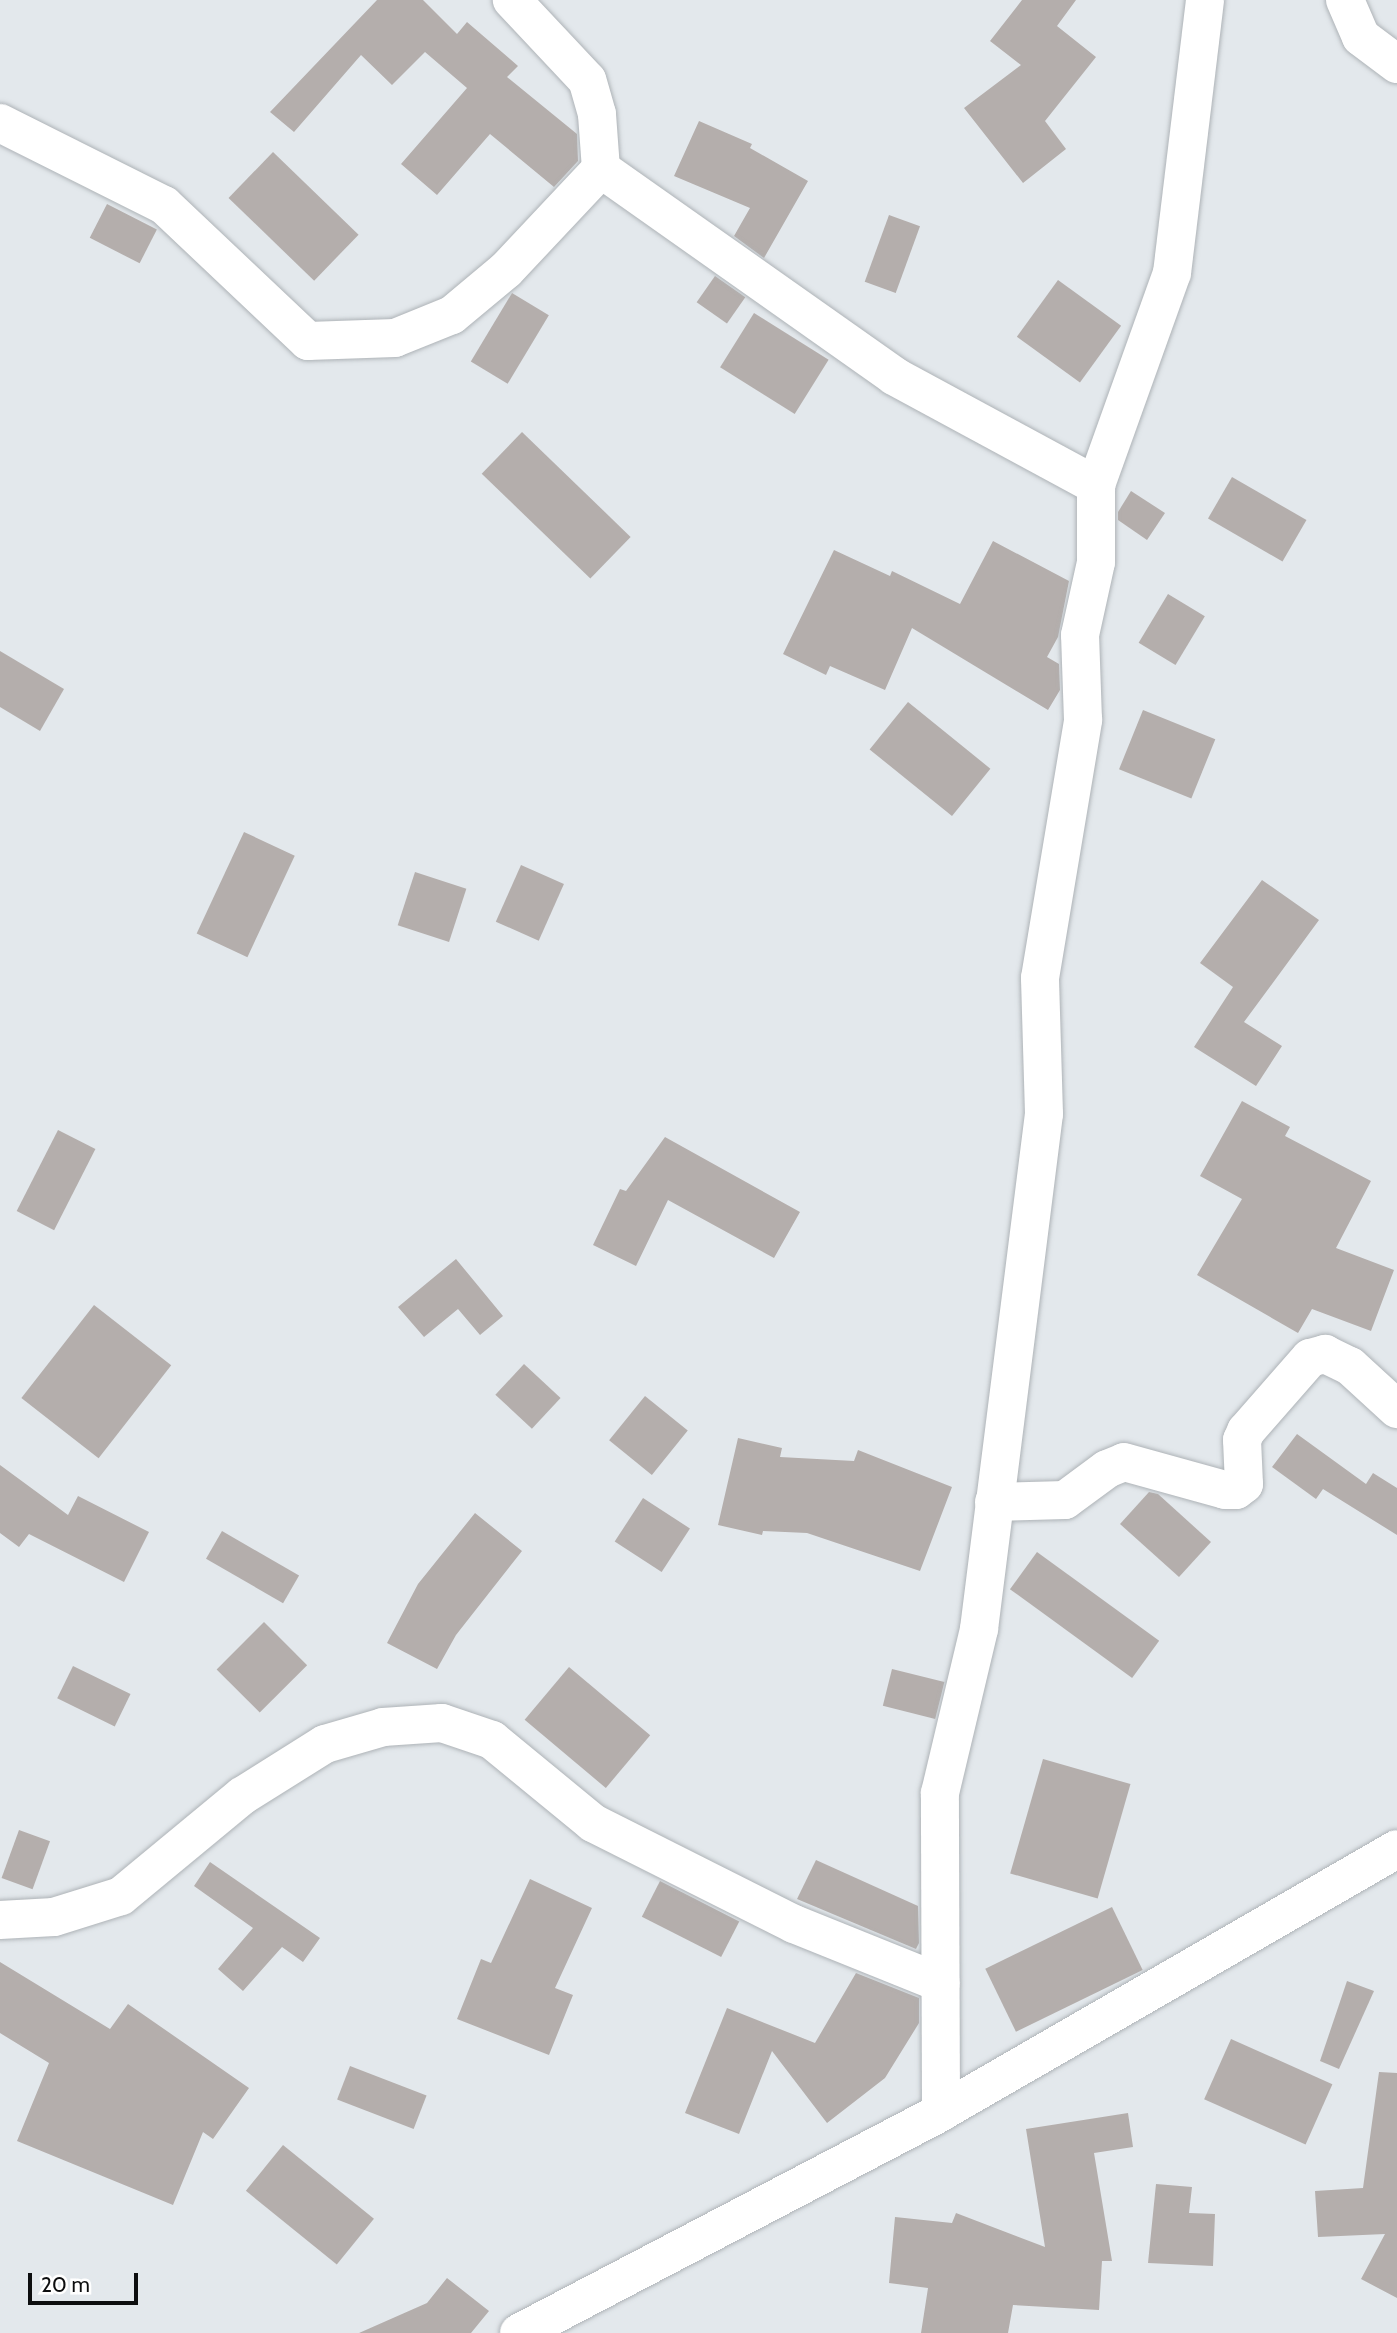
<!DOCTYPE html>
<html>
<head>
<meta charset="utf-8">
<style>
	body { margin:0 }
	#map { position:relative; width:1397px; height:2333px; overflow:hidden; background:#e3e8ec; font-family:Cabin,sans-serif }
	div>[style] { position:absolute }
	.building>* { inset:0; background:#b4aeac; transform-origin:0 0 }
	.roads { filter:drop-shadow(0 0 2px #aeb3b7) drop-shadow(0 0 2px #aeb3b7) }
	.minor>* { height:38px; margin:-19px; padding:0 19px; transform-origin:19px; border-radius:19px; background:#fff }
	span { translate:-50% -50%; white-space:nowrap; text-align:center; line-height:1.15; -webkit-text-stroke:6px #fff; paint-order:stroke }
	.scale { position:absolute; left:28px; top:2273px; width:110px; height:32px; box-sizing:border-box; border:4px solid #0d0e0f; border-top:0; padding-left:9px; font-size:21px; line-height:24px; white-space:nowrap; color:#0d0e0f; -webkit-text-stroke:5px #fff; paint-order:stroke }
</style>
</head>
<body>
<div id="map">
	<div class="building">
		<div style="clip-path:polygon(377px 0,423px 0,457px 34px,467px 22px,518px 66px,507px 77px,577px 134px,578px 161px,554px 187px,490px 134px,437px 195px,401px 164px,467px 88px,425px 52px,392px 85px,361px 55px,294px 132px,270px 112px)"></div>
		<div style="clip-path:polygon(1022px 0,1076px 0,1057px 26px,1096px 57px,1045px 121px,1066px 149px,1023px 183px,964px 108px,1021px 65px,990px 41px)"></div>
		<div style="clip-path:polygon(699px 121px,752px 144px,750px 148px,808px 181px,764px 258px,734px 236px,750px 208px,674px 176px)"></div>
		<div style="left:273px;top:152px;width:119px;height:64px;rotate:44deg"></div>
		<div style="left:107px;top:204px;width:56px;height:38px;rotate:27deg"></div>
		<div style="left:889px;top:215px;width:33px;height:71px;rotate:20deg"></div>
		<div style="left:715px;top:276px;width:37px;height:32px;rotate:35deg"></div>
		<div style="left:1058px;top:280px;width:78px;height:70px;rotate:36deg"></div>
		<div style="left:512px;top:293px;width:43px;height:80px;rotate:31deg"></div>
		<div style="left:754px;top:313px;width:88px;height:64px;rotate:32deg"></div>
		<div style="left:522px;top:432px;width:151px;height:58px;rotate:44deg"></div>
		<div style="left:1232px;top:477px;width:86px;height:48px;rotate:30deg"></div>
		<div style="clip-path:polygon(1131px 491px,1165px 513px,1147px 540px,1118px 520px,1118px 512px)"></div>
		<div style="clip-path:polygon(993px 541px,1069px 581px,1058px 637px,1047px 657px,1059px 664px,1060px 690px,1048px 710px,912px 628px,885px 690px,830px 666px,826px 675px,783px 654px,834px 550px,890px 576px,892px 571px,960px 604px)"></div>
		<div style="left:1168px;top:594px;width:43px;height:57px;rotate:31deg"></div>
		<div style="clip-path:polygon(0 651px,64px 689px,40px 731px,0 707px)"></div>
		<div style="left:908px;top:702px;width:106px;height:61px;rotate:39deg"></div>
		<div style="left:1143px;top:710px;width:78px;height:64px;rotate:22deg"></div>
		<div style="left:244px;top:832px;width:56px;height:112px;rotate:25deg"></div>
		<div style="left:521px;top:865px;width:47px;height:62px;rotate:24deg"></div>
		<div style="left:415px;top:872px;width:54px;height:56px;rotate:18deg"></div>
		<div style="clip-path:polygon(1262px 880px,1319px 920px,1244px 1022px,1282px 1046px,1256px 1086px,1194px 1047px,1233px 987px,1200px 963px)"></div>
		<div style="clip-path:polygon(1242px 1101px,1290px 1127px,1285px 1136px,1371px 1181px,1336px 1248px,1394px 1270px,1371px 1331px,1312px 1309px,1298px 1333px,1197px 1275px,1242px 1199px,1200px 1176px)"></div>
		<div style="left:58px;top:1130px;width:42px;height:91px;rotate:27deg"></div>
		<div style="clip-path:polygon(665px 1137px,800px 1212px,774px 1258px,668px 1200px,636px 1266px,593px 1245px,620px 1189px,626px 1191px)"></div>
		<div style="clip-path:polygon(456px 1259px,503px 1316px,480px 1335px,458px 1309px,424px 1337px,398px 1307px)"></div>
		<div style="left:94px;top:1305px;width:98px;height:118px;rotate:38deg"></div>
		<div style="left:524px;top:1364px;width:50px;height:42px;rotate:43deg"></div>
		<div style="left:645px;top:1396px;width:55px;height:57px;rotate:39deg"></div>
		<div style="clip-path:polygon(1297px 1434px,1366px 1484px,1373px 1473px,1397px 1488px,1397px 1535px,1323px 1489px,1316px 1499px,1272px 1467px)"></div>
		<div style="clip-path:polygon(738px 1438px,782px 1448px,780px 1457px,854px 1461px,858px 1450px,952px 1487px,920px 1571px,807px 1533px,763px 1531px,762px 1535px,718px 1525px)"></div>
		<div style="clip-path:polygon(0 1465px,68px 1515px,78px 1496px,149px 1532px,124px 1582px,29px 1534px,19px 1547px,0 1533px)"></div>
		<div style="clip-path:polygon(1149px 1492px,1158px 1494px,1211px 1542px,1179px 1577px,1120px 1524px)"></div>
		<div style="left:643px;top:1498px;width:56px;height:52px;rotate:33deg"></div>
		<div style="clip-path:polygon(475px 1513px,522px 1551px,456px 1635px,437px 1669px,387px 1643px,418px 1584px)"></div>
		<div style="left:222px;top:1531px;width:89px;height:32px;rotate:30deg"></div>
		<div style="left:1037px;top:1552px;width:151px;height:46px;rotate:36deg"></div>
		<div style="left:264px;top:1622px;width:61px;height:67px;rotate:45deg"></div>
		<div style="left:73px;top:1666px;width:64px;height:36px;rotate:26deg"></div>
		<div style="left:569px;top:1667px;width:106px;height:69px;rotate:40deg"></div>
		<div style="left:892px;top:1669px;width:54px;height:38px;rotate:14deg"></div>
		<div style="left:1043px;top:1759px;width:91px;height:119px;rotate:16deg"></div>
		<div style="left:19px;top:1830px;width:33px;height:51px;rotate:20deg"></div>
		<div style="clip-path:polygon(816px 1860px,918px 1906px,919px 1943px,916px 1949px,797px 1899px)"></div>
		<div style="clip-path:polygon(210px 1862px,320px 1938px,303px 1962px,282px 1947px,243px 1991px,218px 1969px,253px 1928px,194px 1886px)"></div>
		<div style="clip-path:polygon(530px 1879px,592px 1908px,555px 1988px,573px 1995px,549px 2055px,457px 2019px,481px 1959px,491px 1963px)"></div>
		<div style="left:660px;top:1881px;width:89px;height:40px;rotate:27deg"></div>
		<div style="left:1112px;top:1907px;width:70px;height:141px;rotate:64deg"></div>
		<div style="clip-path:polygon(0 1962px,110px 2029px,128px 2004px,249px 2088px,213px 2139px,203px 2132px,173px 2205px,17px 2141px,49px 2063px,0 2033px)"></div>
		<div style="clip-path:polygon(856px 1973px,919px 1998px,919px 2023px,885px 2078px,827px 2123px,772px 2051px,739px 2134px,685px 2113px,727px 2008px,815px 2043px)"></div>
		<div style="clip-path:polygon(1347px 1981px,1374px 1991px,1339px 2069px,1320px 2061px)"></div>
		<div style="left:1231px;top:2039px;width:111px;height:66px;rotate:24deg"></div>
		<div style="left:350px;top:2066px;width:82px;height:36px;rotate:21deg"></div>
		<div style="clip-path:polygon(1379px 2072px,1397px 2073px,1397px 2298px,1361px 2279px,1385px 2234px,1318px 2237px,1315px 2191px,1363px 2188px)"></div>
		<div style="clip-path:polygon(1128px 2113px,1133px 2147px,1094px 2153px,1112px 2261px,1102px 2261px,1099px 2310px,1013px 2305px,1008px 2333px,921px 2333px,928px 2288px,889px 2283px,895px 2217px,952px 2223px,956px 2213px,1045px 2247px,1026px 2129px)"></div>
		<div style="left:283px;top:2145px;width:117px;height:59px;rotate:39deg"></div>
		<div style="clip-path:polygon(1156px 2184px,1192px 2187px,1189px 2213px,1215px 2214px,1213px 2266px,1148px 2263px)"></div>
		<div style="clip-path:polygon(447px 2278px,489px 2311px,471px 2333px,359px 2333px,427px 2303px)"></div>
	</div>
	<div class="roads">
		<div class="minor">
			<div style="left:1345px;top:0;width:40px;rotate:66.6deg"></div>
			<div style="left:1361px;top:37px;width:45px;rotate:36.9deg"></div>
			<div style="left:0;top:123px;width:183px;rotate:26.6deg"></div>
			<div style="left:164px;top:205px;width:198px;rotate:43.4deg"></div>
			<div style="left:308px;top:341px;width:87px;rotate:-2deg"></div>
			<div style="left:395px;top:338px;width:61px;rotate:-22deg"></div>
			<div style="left:452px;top:315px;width:70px;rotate:-39.8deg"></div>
			<div style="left:506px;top:270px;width:139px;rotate:-46.8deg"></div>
			<div style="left:601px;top:169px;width:55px;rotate:-94.2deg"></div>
			<div style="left:597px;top:114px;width:35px;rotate:-106deg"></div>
			<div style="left:587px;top:80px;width:110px;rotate:-133.2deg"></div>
			<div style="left:601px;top:169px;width:359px;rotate:35.2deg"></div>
			<div style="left:894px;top:376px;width:230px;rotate:28.4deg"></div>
			<div style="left:994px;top:1502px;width:71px;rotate:-1.6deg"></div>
			<div style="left:1065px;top:1500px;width:52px;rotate:-36.4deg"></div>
			<div style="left:1107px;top:1469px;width:18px;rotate:-22deg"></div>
			<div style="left:1124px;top:1462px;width:105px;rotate:15.5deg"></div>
			<div style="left:1225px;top:1490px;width:11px"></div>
			<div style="left:1236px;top:1490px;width:10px;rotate:-37deg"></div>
			<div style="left:1244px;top:1484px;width:44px;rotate:-92.6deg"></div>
			<div style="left:1242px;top:1440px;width:10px;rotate:-66deg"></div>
			<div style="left:1246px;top:1431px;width:97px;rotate:-48.8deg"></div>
			<div style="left:1310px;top:1358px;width:16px;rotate:-15deg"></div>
			<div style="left:1325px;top:1354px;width:28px;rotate:26deg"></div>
			<div style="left:1350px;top:1366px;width:64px;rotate:42.5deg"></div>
			<div style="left:0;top:1920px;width:54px;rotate:-3.2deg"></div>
			<div style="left:54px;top:1917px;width:70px;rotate:-17.4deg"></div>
			<div style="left:121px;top:1896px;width:157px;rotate:-39.6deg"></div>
			<div style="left:242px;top:1796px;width:98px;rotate:-32.1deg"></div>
			<div style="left:325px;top:1744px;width:60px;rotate:-16.3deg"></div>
			<div style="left:383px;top:1727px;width:59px;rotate:-3.9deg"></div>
			<div style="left:442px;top:1723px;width:53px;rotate:18.8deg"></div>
			<div style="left:492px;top:1740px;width:131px;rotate:39.4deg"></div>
			<div style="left:593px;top:1823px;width:225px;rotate:26.7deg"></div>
			<div style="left:794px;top:1924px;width:158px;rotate:21.9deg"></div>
			<div style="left:941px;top:2112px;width:319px;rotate:-90.2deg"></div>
			<div style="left:940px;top:1793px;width:169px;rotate:-76.6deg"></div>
			<div style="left:979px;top:1629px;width:519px;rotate:-82.81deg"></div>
			<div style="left:1044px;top:1114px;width:136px;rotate:-91.7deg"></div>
			<div style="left:1040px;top:978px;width:262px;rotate:-80.5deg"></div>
			<div style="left:1083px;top:720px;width:85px;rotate:-92deg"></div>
			<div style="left:1080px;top:635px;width:75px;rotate:-77.6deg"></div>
			<div style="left:1096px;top:562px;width:77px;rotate:-90deg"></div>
			<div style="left:1096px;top:485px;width:225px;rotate:-70.3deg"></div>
			<div style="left:1172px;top:273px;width:275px;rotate:-83.1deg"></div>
			<div style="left:519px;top:2333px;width:476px;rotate:-27.6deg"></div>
			<div style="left:941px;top:2112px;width:526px;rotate:-29.97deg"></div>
		</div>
	</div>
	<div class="scale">20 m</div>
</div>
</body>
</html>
